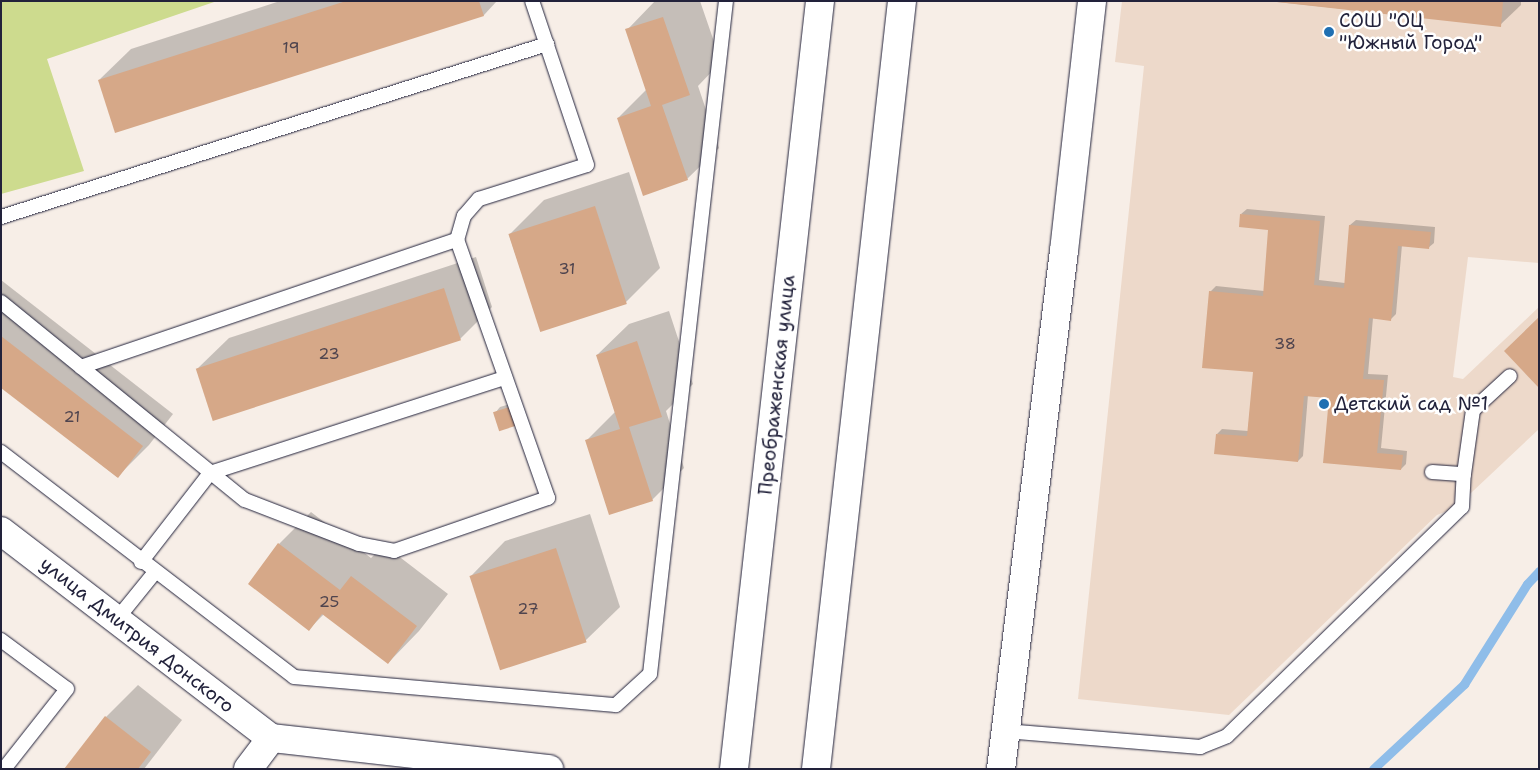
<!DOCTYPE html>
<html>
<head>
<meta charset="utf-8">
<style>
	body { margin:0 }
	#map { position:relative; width:1540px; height:770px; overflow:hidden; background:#f7eee7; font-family:"Shantell Sans",sans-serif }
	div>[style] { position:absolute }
	.built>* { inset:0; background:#edd9ca }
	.green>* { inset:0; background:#cddb8e }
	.shadow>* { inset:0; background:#0003 }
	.stream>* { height:9px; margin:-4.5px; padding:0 4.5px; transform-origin:4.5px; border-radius:4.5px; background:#8fbde9 }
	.building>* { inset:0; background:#d6a888; transform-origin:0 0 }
	.roads { filter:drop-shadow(0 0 1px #22223b) drop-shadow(0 0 1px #22223b) }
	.lane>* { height:14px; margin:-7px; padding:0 7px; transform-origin:7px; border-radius:7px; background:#fff }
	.street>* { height:28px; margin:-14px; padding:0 14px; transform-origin:14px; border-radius:14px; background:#fff }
	.secondary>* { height:28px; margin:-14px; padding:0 14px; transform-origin:14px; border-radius:14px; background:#fff }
	.dots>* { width:14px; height:14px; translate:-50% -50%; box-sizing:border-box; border:2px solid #fff; border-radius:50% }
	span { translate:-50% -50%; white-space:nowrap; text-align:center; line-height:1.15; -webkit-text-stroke:5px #fff; paint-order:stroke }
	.number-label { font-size:16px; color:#4f444e }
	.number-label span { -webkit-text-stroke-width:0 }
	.poi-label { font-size:19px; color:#22223b }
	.left { translate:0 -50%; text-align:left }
	.street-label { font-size:19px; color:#22223b }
	.frame { position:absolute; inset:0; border:2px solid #22223b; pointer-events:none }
</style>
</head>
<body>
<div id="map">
	<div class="built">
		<div style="clip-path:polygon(1122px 1px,1539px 1px,1539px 263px,1468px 257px,1453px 377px,1463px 379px,1539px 307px,1539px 429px,1455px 508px,1437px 515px,1229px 715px,1078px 699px,1144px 66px,1115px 62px)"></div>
	</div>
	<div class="green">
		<div style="clip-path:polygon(1px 1px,217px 1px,47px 59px,84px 171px,1px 194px)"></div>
	</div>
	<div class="shadow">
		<div style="clip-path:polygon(280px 1px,497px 1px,484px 15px,99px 80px,131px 49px)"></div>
		<div style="clip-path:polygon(655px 1px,700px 1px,721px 62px,698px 86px,719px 148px,687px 179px,618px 118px,647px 89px,627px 30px)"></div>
		<div style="clip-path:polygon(1267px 1px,1521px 1px,1521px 5px,1500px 25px)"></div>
		<div style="clip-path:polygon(629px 172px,660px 268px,626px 302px,541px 330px,509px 235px,544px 200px)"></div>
		<div style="clip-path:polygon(1247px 209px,1325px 216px,1319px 280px,1345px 283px,1350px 225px,1356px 220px,1435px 227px,1434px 243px,1428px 248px,1402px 245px,1396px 314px,1391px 319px,1373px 318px,1368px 374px,1388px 375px,1381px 448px,1407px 451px,1406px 464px,1401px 469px,1324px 462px,1330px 397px,1308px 395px,1303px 456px,1298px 461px,1217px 434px,1222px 429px,1248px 431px,1254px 371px,1210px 292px,1216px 286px,1264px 291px,1270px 229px,1241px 214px)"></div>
		<div style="clip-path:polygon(476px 257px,492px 307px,460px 339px,197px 369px,229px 338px)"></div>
		<div style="clip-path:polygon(1px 280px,173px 414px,149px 445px,117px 477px,1px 386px)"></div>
		<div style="clip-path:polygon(669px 311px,693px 384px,666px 411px,684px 468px,652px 500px,586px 441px,615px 412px,597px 355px,629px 324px)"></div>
		<div style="clip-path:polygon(517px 402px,522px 419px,495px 413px,500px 407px)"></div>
		<div style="clip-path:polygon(311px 512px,371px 558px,384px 545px,448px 594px,419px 631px,388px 663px,324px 614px,309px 629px,279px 544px)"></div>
		<div style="clip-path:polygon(590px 514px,620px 607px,585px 641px,471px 576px,505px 541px)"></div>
		<div style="clip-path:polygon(138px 685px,182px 720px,144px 769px,66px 769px,106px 717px)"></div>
	</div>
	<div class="stream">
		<div style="left:1373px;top:769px;width:125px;rotate:-43deg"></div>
		<div style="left:1464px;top:684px;width:118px;rotate:-57.8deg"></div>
		<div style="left:1527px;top:584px;width:18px;rotate:-47deg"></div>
	</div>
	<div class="building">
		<div style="clip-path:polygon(346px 1px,479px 1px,484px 16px,115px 133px,98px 80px)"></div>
		<div style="clip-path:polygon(1267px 1px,1503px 1px,1501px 27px)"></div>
		<div style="clip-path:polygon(663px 17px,690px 95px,662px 105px,688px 180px,643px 196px,617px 118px,651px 106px,625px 29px)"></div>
		<div style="left:595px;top:206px;width:103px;height:91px;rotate:72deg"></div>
		<div style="clip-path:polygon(1240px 214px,1320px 221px,1314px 285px,1344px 288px,1349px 225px,1431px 232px,1429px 249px,1398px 246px,1391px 321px,1369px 318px,1363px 379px,1384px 380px,1377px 453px,1403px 455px,1401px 470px,1323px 463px,1329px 398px,1304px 396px,1298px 462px,1214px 454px,1216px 434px,1247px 436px,1253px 372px,1202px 368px,1209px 291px,1263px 296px,1268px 230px,1239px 227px)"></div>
		<div style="left:444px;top:288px;width:55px;height:261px;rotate:72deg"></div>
		<div style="clip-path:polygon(1539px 317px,1539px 388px,1504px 351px)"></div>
		<div style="clip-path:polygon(1px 336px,143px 446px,118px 478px,1px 388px)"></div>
		<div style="clip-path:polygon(637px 341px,662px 417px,629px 427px,653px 501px,609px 515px,585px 440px,620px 429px,596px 355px)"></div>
		<div style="left:512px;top:406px;width:20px;height:20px;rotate:72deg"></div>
		<div style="clip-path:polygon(278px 543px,340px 590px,351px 576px,417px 626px,388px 664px,322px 614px,309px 631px,248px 584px)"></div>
		<div style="left:556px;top:548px;width:99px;height:91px;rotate:72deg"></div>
		<div style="clip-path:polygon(105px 716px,151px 752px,138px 769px,64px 769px)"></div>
	</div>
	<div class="roads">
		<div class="lane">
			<div style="left:1px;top:217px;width:573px;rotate:-17.58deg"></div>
			<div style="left:1px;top:302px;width:314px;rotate:39.1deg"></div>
			<div style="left:245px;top:500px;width:122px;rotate:21.1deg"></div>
			<div style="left:359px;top:544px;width:36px;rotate:11deg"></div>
			<div style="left:394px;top:551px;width:163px;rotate:-19deg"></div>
			<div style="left:548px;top:498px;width:274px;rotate:-109.4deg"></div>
			<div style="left:457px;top:240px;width:25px;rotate:-74deg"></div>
			<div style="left:464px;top:216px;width:23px;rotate:-49deg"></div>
			<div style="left:479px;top:199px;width:113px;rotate:-17.5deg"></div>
			<div style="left:587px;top:165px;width:173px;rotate:-108.5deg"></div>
			<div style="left:81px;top:367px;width:397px;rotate:-18.7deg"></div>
			<div style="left:1px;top:452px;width:369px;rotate:37.5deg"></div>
			<div style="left:294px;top:677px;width:323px;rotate:5deg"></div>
			<div style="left:616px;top:705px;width:46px;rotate:-42.4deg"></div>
			<div style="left:650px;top:674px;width:677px;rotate:-83.56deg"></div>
			<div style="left:1432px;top:472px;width:32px;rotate:4deg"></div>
			<div style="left:141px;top:562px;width:113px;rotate:-52.2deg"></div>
			<div style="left:210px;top:473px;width:310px;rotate:-17.9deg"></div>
			<div style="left:117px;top:619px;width:60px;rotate:-51deg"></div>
			<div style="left:1px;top:640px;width:82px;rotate:36.6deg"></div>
			<div style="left:67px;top:689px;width:102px;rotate:128.2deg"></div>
			<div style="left:1005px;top:731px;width:196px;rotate:4.7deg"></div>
			<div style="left:1200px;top:747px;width:29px;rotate:-22deg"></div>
			<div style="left:1227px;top:736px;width:328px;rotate:-44.3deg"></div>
			<div style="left:1462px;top:507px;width:33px;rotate:-87deg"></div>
			<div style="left:1464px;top:474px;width:65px;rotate:-82deg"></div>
			<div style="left:1473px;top:410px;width:50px;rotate:-42.6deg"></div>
		</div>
		<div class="street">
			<div style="left:248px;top:769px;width:39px;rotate:-53deg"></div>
			<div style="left:1001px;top:769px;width:522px;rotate:-83.07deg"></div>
			<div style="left:1064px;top:251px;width:252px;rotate:-83.6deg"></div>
		</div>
		<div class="secondary">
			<div style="left:1px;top:531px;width:340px;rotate:37.5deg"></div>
			<div style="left:271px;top:738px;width:280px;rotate:6.4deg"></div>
			<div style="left:734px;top:769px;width:773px;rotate:-83.61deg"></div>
			<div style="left:816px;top:769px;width:773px;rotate:-83.61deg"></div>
		</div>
	</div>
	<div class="dots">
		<div style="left:1329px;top:32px;background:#1f6fb2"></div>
		<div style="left:1324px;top:404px;background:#1f6fb2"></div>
	</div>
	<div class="number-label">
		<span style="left:291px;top:48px">19</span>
		<span style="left:567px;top:269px">31</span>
		<span style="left:1285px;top:344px">38</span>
		<span style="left:329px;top:354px">23</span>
		<span style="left:72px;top:417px">21</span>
		<span style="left:329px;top:602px">25</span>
		<span style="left:528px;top:609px">27</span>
	</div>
	<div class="poi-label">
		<span class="left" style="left:1339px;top:32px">СОШ "ОЦ<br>"Южный Город"</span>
		<span class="left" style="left:1334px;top:404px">Детский сад №1</span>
	</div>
	<div class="street-label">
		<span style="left:777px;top:385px;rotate:-84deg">Преображенская улица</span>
		<span style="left:137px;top:635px;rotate:38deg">улица Дмитрия Донского</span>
	</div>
	<div class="frame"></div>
</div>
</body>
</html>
